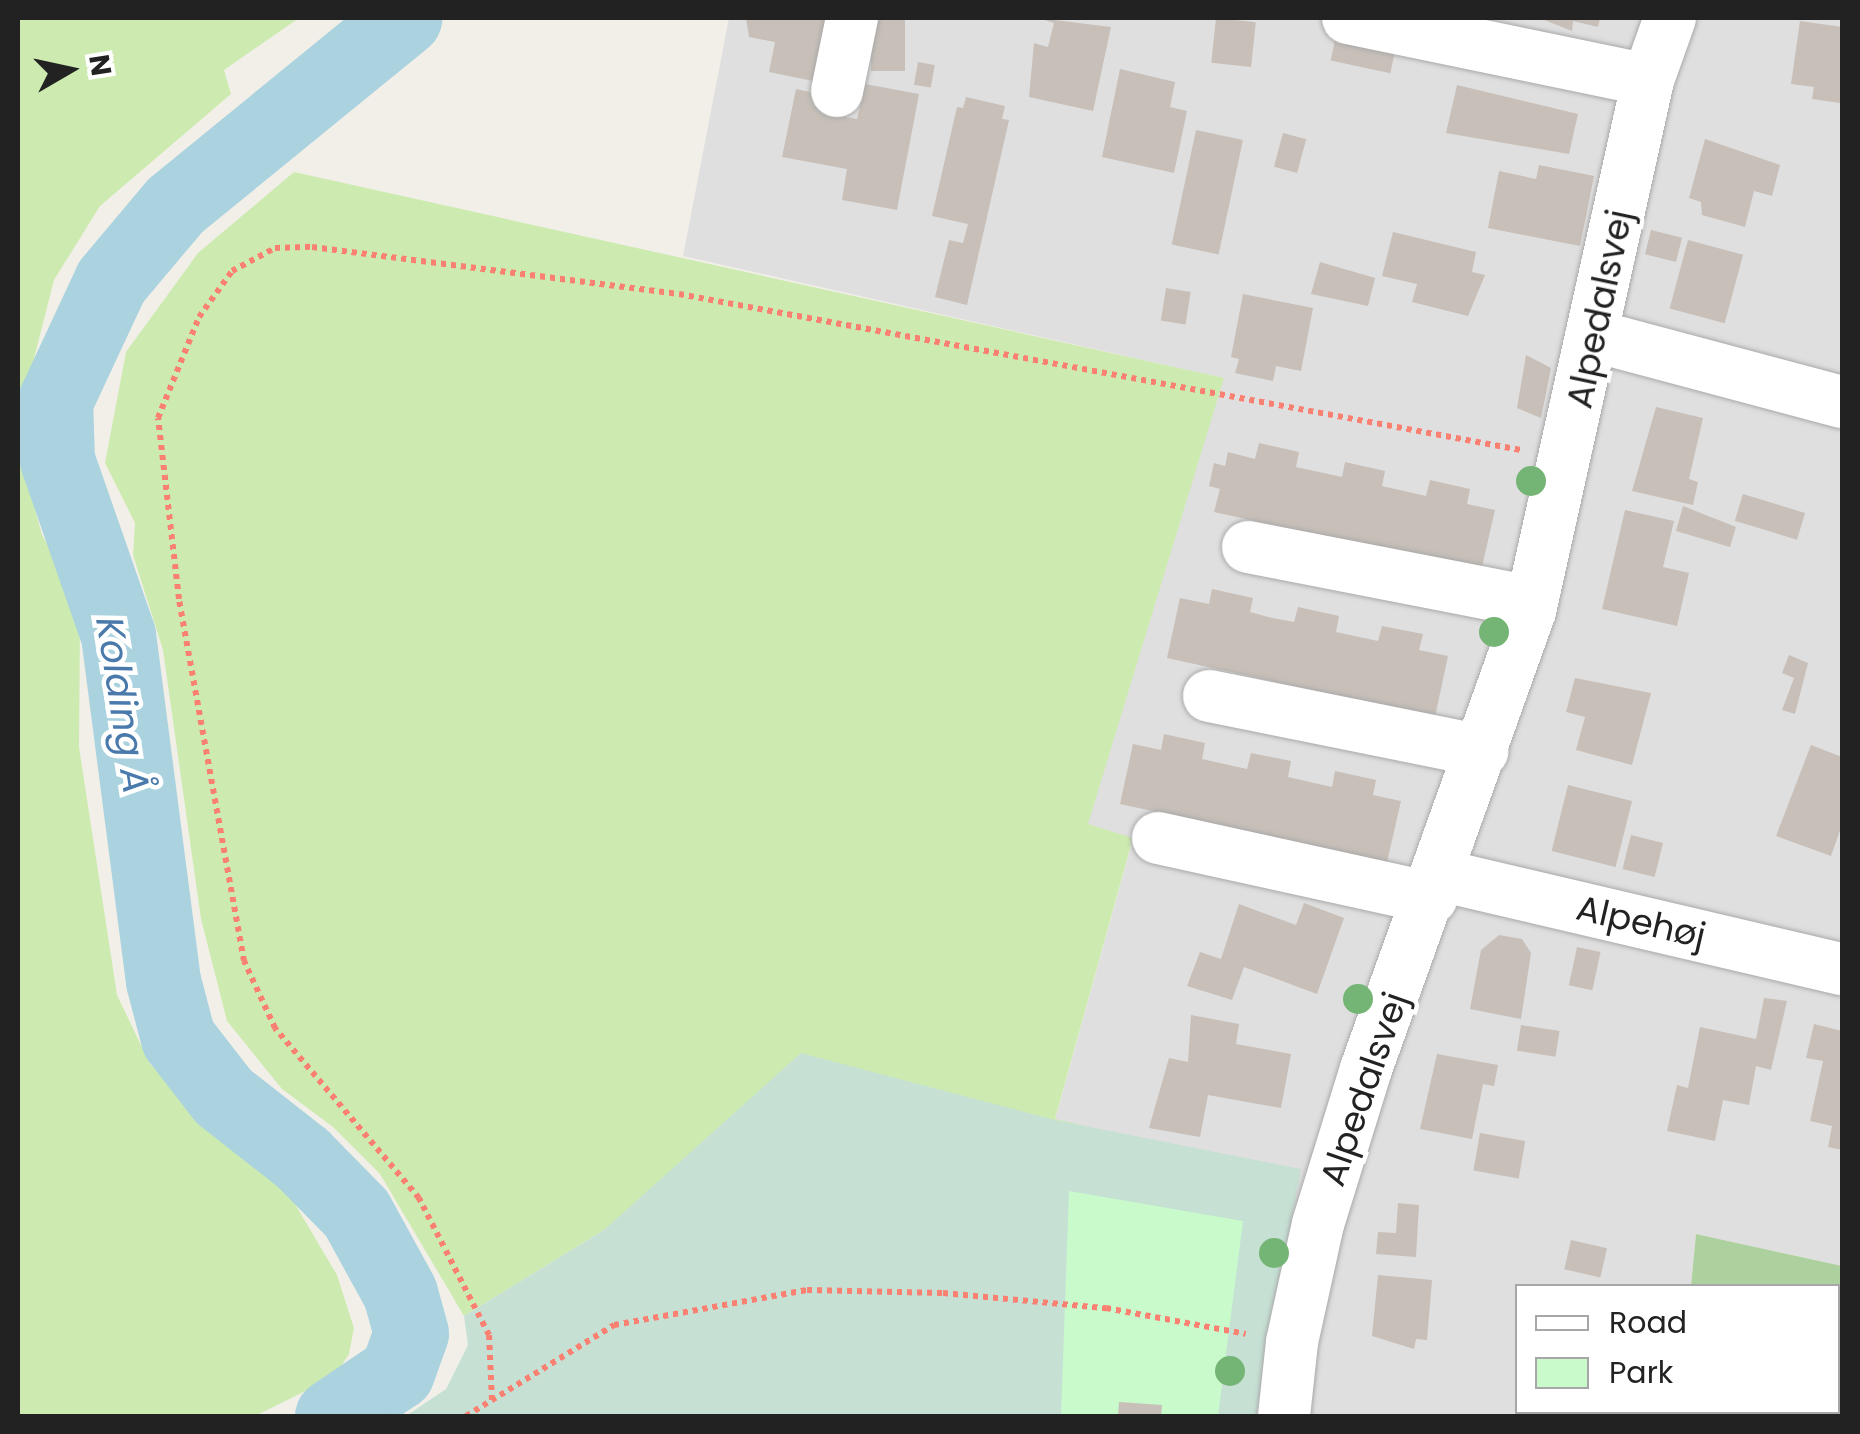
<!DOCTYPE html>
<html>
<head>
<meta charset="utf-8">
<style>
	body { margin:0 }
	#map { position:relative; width:1860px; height:1434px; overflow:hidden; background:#f2efe9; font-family:Poppins,sans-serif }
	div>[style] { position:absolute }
	.residential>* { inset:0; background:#e0dfdf }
	.grass>* { inset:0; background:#cdebb0 }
	.forest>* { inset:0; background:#add19e }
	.wetland>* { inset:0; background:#c6e0d4 }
	.park>* { inset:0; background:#c8facc }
	.river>* { height:75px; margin:-37.5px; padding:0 37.5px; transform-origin:37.5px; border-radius:37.5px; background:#aad3df }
	.building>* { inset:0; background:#c7bfb8; transform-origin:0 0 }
	.path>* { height:6px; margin-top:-3px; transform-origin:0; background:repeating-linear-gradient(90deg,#fa8072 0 5px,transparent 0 10px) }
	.roads { filter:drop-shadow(0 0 2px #a9a9a9) drop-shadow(0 0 2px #a9a9a9) }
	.minor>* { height:52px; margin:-26px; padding:0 26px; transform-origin:26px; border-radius:26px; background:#fff }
	.trees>* { width:30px; height:30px; margin:-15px; border-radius:50%; background:#74b475 }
	span { translate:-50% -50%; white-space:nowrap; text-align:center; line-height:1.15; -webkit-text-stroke:9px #fff; paint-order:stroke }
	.street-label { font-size:35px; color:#222 }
	.water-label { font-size:38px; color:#4a7aab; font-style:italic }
	.frame { position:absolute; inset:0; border:20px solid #222; pointer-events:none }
	.legend { position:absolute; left:1515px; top:1284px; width:325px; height:130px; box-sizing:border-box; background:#fff; border:2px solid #a7a7a7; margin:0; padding:12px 18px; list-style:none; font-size:30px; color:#222 }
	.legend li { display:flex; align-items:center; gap:20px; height:50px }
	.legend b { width:50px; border:2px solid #a7a7a7 }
	.north { position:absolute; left:20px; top:20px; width:100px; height:100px; -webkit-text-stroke:8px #fff; paint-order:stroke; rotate:81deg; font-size:28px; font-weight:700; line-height:40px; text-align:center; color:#222 }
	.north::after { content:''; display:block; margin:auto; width:35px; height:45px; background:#222; clip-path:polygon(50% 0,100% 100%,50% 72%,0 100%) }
</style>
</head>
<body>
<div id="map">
	<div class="residential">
		<div style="clip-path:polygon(729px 18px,1842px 18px,1842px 1266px,1696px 1234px,1691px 1286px,1518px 1286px,1518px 1412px,1681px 1412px,1681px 1416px,1256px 1416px,1256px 1404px,1055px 1120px,1133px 839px,1087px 825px,1223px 378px,683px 256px)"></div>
	</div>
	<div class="grass">
		<div style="clip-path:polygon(18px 18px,322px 18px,296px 20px,224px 70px,231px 94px,100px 206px,54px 280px,18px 421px)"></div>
		<div style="clip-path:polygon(294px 172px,1224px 378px,1088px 824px,1133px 838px,1055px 1119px,1082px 1125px,664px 1179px,604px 1230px,464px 1316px,380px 1174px,333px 1127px,282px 1089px,227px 1021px,201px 919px,163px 650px,133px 555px,135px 523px,105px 463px,126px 352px,198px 253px)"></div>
		<div style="clip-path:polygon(18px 449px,42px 535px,67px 579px,80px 621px,79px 747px,117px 995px,150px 1064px,282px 1182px,337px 1275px,354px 1328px,349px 1354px,334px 1377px,255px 1416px,18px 1416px)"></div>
	</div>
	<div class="forest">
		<div style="clip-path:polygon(1696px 1234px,1842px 1266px,1842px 1416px,1681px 1416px,1838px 1412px,1838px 1286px,1691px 1286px)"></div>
	</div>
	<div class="wetland">
		<div style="clip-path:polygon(801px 1053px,1055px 1120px,1301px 1169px,1256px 1416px,406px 1416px,446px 1389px,468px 1345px,464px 1316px,604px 1230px)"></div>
	</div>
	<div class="park">
		<div style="clip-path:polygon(1069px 1191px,1243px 1221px,1218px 1416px,1061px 1416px)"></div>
	</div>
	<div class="river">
		<div style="left:332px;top:1416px;width:78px;rotate:-34.1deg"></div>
		<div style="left:397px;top:1372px;width:41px;rotate:-70.3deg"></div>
		<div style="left:411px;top:1333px;width:41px;rotate:-105.4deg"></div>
		<div style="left:400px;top:1293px;width:91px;rotate:-118.8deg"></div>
		<div style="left:356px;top:1213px;width:77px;rotate:-134.5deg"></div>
		<div style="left:302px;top:1158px;width:100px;rotate:-141.9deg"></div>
		<div style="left:223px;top:1096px;width:73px;rotate:-127.8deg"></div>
		<div style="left:178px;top:1038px;width:59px;rotate:-104.7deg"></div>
		<div style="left:163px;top:981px;width:349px;rotate:-97.4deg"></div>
		<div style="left:118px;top:635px;width:185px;rotate:-109.2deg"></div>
		<div style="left:57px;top:460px;width:59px;rotate:-91.9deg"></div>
		<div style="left:55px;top:401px;width:132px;rotate:-65deg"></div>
		<div style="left:111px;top:281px;width:99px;rotate:-49.9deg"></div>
		<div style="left:175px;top:205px;width:296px;rotate:-39.2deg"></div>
	</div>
	<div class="building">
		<div style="clip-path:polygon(746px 18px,836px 18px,823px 83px,769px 72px,775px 42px,749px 37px)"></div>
		<div style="left:871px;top:18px;width:34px;height:53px"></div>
		<div style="clip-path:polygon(1038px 18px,1111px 27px,1093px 111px,1029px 97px,1034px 43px,1048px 47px,1054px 23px)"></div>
		<div style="left:1216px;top:18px;width:40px;height:45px;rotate:6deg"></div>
		<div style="clip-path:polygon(1539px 18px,1600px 18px,1598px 27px,1573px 21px,1572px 31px)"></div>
		<div style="clip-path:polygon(1800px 21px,1842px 27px,1840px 103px,1812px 99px,1814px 87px,1791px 84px)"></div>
		<div style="left:1335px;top:40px;width:61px;height:21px;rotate:12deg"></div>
		<div style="left:918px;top:62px;width:17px;height:23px;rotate:10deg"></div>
		<div style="clip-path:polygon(1120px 69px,1175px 82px,1170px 107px,1187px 111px,1174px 173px,1102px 157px)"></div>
		<div style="clip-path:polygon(865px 84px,919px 94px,897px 210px,842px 200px,847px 169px,782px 157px,796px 89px,843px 99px,840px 116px,857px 119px)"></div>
		<div style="clip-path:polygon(1457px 85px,1578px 114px,1569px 154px,1446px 133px)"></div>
		<div style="clip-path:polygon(966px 97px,1005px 106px,1002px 119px,1009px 120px,967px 305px,935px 297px,949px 240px,963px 243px,968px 224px,932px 216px,957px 107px,963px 108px)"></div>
		<div style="left:1196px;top:130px;width:48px;height:117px;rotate:12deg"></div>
		<div style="left:1283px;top:133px;width:24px;height:35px;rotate:15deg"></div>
		<div style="clip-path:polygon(1705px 139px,1780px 165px,1772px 196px,1754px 191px,1745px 227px,1702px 215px,1701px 202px,1689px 198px)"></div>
		<div style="clip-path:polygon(1539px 165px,1594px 176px,1580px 246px,1488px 228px,1499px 171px,1536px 179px)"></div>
		<div style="left:1651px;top:230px;width:32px;height:25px;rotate:14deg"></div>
		<div style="clip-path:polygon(1393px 232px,1476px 252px,1472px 272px,1485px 275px,1468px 316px,1412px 302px,1417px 284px,1382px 276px)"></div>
		<div style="left:1688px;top:240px;width:57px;height:71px;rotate:15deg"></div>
		<div style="clip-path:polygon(1320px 262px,1375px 278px,1368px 306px,1311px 294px)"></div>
		<div style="left:1166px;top:288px;width:25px;height:33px;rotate:9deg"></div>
		<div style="clip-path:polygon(1243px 294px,1313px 308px,1301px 371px,1276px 366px,1273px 381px,1235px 373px,1239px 359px,1231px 357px)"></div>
		<div style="clip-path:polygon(1526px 355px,1551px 368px,1541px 418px,1517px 408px)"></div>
		<div style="clip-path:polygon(1656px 407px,1703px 418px,1689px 479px,1698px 482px,1693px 505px,1632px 491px)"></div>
		<div style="clip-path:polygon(1259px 443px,1299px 452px,1296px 467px,1342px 477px,1345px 462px,1385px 471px,1382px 486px,1426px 496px,1430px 480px,1470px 489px,1467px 504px,1495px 510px,1481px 571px,1214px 512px,1220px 489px,1209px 486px,1214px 463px,1225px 466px,1228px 452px,1255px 459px)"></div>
		<div style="left:1743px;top:494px;width:65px;height:28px;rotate:17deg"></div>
		<div style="clip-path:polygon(1683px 506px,1736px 527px,1730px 547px,1676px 531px)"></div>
		<div style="clip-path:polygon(1625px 510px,1674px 521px,1663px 567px,1689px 573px,1677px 626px,1602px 609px)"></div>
		<div style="clip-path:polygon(1212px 589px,1253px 598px,1250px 612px,1268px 617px,1294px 622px,1298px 607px,1339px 616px,1336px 632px,1378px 641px,1382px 626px,1423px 634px,1419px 650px,1448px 656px,1435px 717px,1167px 658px,1180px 598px,1209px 604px)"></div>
		<div style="clip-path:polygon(1789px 655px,1808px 663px,1795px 714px,1782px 710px,1794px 678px,1782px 673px)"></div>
		<div style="clip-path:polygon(1575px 678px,1651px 693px,1632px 765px,1576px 750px,1585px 717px,1566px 712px)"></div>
		<div style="clip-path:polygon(1164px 734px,1205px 743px,1202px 759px,1247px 769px,1251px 753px,1291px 761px,1288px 777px,1332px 787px,1335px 771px,1376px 780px,1373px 795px,1401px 801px,1387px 862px,1120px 804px,1133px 744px,1161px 750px)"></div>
		<div style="clip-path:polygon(1811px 745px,1842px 757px,1842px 825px,1831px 856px,1776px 836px)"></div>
		<div style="left:1568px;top:785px;width:66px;height:68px;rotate:14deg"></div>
		<div style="left:1631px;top:835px;width:33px;height:35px;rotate:14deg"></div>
		<div style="clip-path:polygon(1304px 903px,1344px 918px,1317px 994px,1244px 967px,1232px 1000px,1187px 986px,1200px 952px,1221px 959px,1239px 904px,1296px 925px)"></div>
		<div style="clip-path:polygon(1499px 935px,1522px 939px,1531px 953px,1521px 1019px,1470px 1009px,1481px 950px)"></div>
		<div style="left:1577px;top:947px;width:24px;height:39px;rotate:12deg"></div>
		<div style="clip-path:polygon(1764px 998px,1787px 1001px,1771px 1070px,1756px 1066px,1749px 1105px,1723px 1100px,1715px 1141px,1667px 1131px,1677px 1085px,1688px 1088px,1700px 1027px,1756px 1039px)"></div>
		<div style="clip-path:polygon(1191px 1015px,1239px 1024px,1236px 1044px,1291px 1054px,1281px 1108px,1208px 1095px,1200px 1137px,1149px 1128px,1169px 1058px,1188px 1062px)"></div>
		<div style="clip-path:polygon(1814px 1024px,1842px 1031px,1842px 1150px,1828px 1147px,1832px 1126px,1810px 1121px,1823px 1061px,1806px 1058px)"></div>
		<div style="left:1521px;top:1025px;width:39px;height:26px;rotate:9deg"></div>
		<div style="clip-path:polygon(1437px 1054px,1498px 1065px,1494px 1086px,1483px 1084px,1472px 1139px,1420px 1129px)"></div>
		<div style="left:1480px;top:1133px;width:46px;height:38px;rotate:10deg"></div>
		<div style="clip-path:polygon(1398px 1203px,1419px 1205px,1416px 1257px,1376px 1254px,1378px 1232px,1396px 1233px)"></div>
		<div style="left:1571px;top:1240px;width:37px;height:30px;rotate:13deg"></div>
		<div style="clip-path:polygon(1378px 1275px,1432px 1280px,1427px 1340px,1416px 1339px,1414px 1349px,1372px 1336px)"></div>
		<div style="clip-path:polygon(1119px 1402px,1162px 1405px,1161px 1416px,1118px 1416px)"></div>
		<div style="clip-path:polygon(1547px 1412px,1642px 1412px,1547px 1416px)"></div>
	</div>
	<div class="path">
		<div style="left:492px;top:1400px;width:65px;rotate:-92.6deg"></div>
		<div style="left:489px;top:1335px;width:154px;rotate:-117.1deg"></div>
		<div style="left:419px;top:1198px;width:223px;rotate:-130.3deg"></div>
		<div style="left:275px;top:1028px;width:74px;rotate:-114.8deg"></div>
		<div style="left:244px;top:961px;width:368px;rotate:-100.2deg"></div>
		<div style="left:179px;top:599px;width:182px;rotate:-96.6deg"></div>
		<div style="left:158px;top:418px;width:109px;rotate:-67.9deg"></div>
		<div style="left:199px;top:317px;width:57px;rotate:-54.3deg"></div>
		<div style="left:232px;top:271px;width:49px;rotate:-28.1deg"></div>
		<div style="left:275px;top:248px;width:37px;rotate:-2deg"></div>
		<div style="left:312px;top:247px;width:370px;rotate:7.3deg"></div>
		<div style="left:679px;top:294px;width:856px;rotate:10.5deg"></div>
		<div style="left:466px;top:1416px;width:174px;rotate:-31.6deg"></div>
		<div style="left:614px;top:1325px;width:196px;rotate:-10.3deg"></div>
		<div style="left:807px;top:1290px;width:136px;rotate:1.3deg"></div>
		<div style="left:943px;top:1293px;width:164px;rotate:5.3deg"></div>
		<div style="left:1106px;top:1308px;width:142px;rotate:10.5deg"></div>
	</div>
	<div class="roads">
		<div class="minor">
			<div style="left:1348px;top:18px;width:306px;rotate:11.7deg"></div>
			<div style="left:837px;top:91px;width:75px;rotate:-78.4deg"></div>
			<div style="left:1595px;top:336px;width:256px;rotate:15deg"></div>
			<div style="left:1248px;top:547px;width:289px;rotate:11deg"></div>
			<div style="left:1209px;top:696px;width:279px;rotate:11.4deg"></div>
			<div style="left:1158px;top:838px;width:280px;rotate:12.4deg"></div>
			<div style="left:1440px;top:875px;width:413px;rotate:13.2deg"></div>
			<div style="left:1284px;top:1416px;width:74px;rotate:-83.8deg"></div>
			<div style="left:1292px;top:1342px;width:121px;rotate:-77.6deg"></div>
			<div style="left:1318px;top:1224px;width:162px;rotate:-72.8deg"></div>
			<div style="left:1366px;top:1069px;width:486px;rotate:-70.3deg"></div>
			<div style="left:1530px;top:611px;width:544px;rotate:-77.47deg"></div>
			<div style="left:1648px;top:80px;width:66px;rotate:-70.5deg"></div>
		</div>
	</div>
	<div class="trees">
		<div style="left:1531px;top:481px"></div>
		<div style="left:1494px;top:632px"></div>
		<div style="left:1358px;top:999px"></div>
		<div style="left:1274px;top:1253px"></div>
		<div style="left:1230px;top:1371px"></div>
	</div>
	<div class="street-label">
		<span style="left:1600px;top:309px;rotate:-78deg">Alpedalsvej</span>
		<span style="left:1641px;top:922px;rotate:13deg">Alpehøj</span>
		<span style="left:1364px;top:1089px;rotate:-71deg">Alpedalsvej</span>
	</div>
	<div class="water-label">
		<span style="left:123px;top:705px;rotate:81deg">Kolding Å</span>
	</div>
	<div class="frame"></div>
	<ul class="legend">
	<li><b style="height:12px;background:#fff"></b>Road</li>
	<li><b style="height:28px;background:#c8facc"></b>Park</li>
	</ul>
	<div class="north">N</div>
</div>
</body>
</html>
